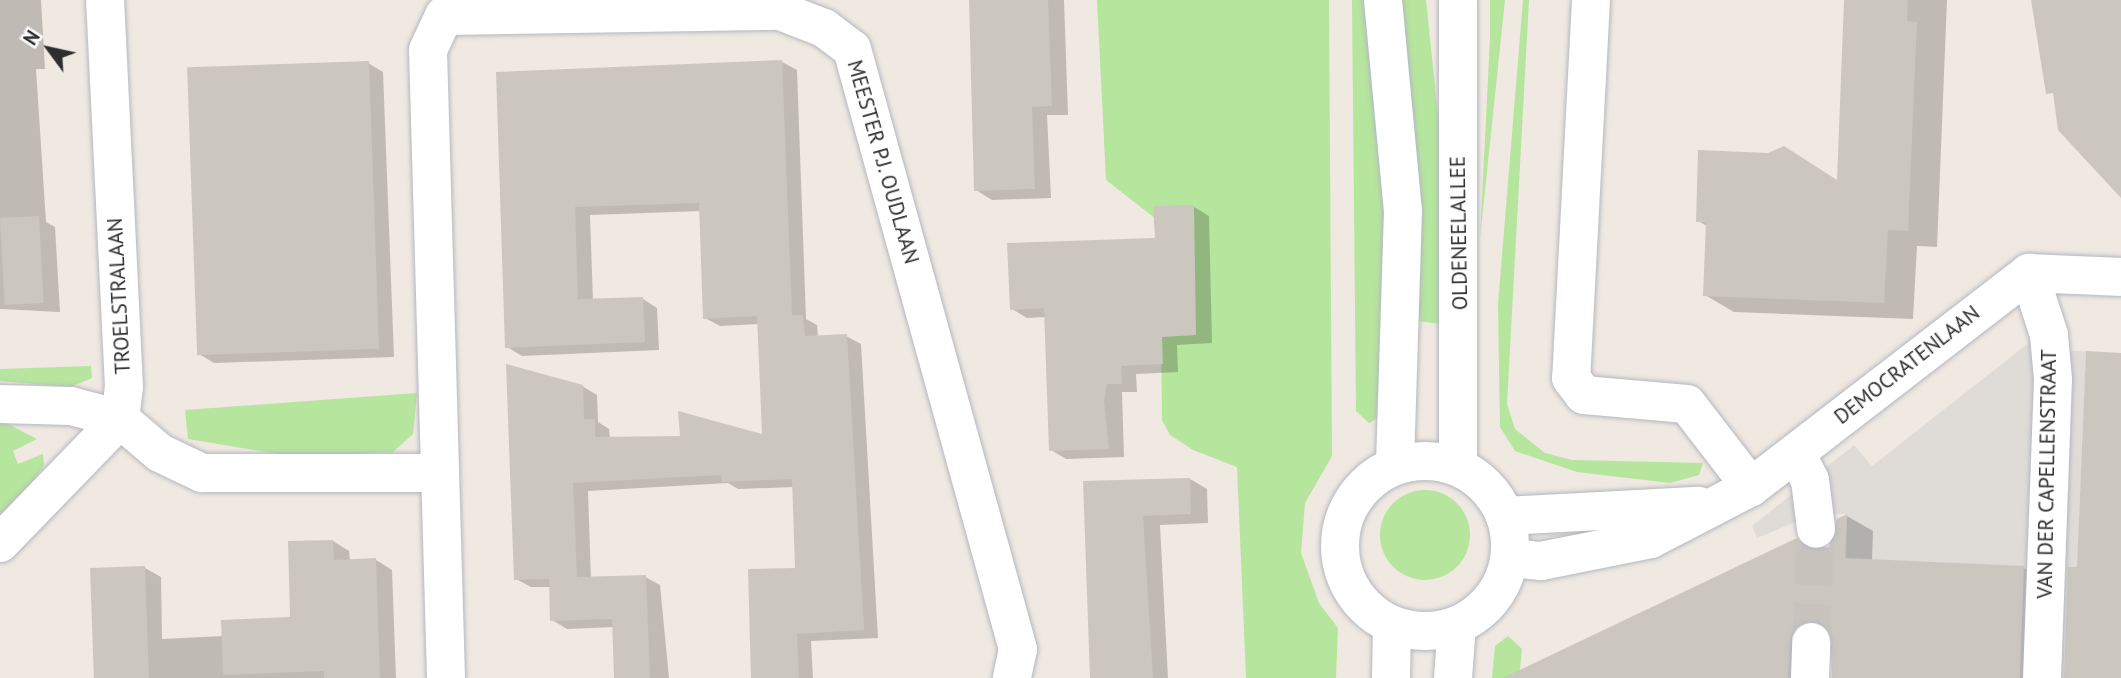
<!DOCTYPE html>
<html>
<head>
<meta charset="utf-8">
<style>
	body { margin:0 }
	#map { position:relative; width:2121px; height:678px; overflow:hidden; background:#efe9e1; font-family:"PT Sans",sans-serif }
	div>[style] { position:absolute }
	.green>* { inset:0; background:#b6e59e }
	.round { border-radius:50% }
	.plaza>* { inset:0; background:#dfdcd8 }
	.shadow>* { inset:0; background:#0003 }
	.building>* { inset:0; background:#cbc7bf; transform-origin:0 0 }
	.street-tunnel>* { height:38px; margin-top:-19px; transform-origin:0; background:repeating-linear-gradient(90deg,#c8c4bd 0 38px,transparent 0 57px) }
	.roads { filter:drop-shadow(0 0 2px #b4b7c1) drop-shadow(0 0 2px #b4b7c1) }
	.street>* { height:38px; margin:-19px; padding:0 19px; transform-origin:19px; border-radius:19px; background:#fff }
	.secondary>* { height:38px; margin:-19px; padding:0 19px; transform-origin:19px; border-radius:19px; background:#fff }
	.secondary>.ring { margin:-19px; padding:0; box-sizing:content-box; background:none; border:38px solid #fff; border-radius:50% }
	span { translate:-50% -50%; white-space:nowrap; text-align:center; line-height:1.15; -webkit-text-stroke:5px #fff; paint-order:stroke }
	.street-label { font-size:21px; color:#2e2e2e }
	.north { position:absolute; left:14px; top:14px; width:70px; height:70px; -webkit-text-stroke:5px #fff; paint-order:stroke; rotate:303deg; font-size:19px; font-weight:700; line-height:28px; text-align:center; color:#2e2e2e }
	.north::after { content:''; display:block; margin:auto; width:24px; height:32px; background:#2e2e2e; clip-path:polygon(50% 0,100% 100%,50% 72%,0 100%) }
</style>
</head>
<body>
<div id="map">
	<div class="green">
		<div style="clip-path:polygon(1097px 0,1329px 0,1332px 456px,1305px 503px,1301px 553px,1319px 603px,1338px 628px,1336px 678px,1246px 678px,1237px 467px,1193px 450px,1170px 435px,1162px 420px,1160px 222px,1106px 180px)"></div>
		<div style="clip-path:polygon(1352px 0,1365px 0,1386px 225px,1385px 414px,1369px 423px,1356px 411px)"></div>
		<div style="clip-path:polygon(1398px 0,1426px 0,1445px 183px,1445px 324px,1415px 321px)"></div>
		<div style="clip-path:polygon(1490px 0,1505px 0,1480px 238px,1490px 38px)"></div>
		<div style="clip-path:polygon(1523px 0,1529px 0,1507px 404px,1515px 429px,1545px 453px,1572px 460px,1703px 463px,1699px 475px,1670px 483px,1577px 472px,1515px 451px,1500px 427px,1498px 304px)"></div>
		<div style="clip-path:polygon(91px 366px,92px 378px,70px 387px,0 381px,0 369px)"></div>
		<div style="clip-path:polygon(417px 393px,413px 434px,393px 452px,297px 457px,188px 439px,185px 410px)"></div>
		<div style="clip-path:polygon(0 420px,37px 439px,13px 451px,18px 464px,43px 454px,44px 466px,0 525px)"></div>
		<div class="round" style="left:1380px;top:490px;width:90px;height:90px"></div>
		<div style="clip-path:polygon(1508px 636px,1522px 649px,1519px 678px,1492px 678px,1495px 646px)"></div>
	</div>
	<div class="plaza">
		<div style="clip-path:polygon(2068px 332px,2069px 351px,2086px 351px,2073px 678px,2017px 678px,1846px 559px,1847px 514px,1815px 514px,1757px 538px,1752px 526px,1854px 445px,1872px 466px,2035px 338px)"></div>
	</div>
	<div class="shadow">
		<div style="clip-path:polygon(0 0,41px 0,45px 69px,36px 69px,46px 222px,55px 227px,60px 312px,0 309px)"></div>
		<div style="clip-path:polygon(970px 0,1064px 0,1068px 115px,1047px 115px,1051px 198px,992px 200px,976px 190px)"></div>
		<div style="clip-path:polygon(1845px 0,1947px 0,1937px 247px,1917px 246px,1913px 319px,1734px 312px,1705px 295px,1707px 226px,1698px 221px,1784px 148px,1838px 181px)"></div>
		<div style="clip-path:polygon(782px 62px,797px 70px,806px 319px,817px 325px,818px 337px,846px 336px,861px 344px,878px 638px,811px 641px,813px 678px,753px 678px,796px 569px,794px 487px,738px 489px,728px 483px,588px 491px,591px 579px,645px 577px,660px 585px,669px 678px,616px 678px,614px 627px,567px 629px,552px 620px,551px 587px,531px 587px,516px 579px,582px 386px,597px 395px,598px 422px,609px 429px,610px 439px,764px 437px,759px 324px,720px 326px,705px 318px,701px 211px,590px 215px,593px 301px,643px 299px,657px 308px,659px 350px,522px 356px,507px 347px,498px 74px)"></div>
		<div style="clip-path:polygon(368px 63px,383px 72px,394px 357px,214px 363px,199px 354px)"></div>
		<div style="clip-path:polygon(1194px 207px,1209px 216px,1212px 343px,1177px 345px,1178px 372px,1136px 374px,1137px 392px,1122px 392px,1124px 457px,1066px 459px,1051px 450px,1046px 317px,1027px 318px,1012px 309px,1156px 239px)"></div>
		<div style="clip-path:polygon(1190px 479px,1207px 489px,1208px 523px,1160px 525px,1168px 678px,1091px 678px,1085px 483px)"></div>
		<div style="clip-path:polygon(1847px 516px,1873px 531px,1872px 561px,2024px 568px,2050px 583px,2047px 678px,1834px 678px,1832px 636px,1816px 678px,1554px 678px,1797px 540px,1814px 550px,1830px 548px,1838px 520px)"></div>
		<div style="clip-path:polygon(333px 541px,349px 551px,350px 561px,376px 560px,392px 570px,396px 678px,95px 678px,145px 568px,161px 577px,162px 639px,223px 636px,291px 619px)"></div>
	</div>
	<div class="building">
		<div style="clip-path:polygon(969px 0,1048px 0,1052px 106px,1032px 107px,1035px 189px,974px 191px)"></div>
		<div style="clip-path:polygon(1844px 0,1908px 0,1907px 21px,1917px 22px,1908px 231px,1888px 230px,1884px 303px,1703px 296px,1706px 222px,1696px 222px,1698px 150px,1768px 153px,1784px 146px,1837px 180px)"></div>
		<div style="clip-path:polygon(2031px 0,2121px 0,2121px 198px,2058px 130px,2053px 93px,2046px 94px)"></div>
		<div style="clip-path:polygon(782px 60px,792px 315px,803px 315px,805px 336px,847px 334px,864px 630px,797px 634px,799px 678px,751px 678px,748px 569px,795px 568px,792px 479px,722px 482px,721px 475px,573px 483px,577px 577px,646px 575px,650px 678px,614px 678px,612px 619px,550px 621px,549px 579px,514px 580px,506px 364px,583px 385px,584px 419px,595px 419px,595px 437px,680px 436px,678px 411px,762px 434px,757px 316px,703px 319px,699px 203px,575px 207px,578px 299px,643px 297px,645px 342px,505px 348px,496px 72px)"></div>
		<div style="left:369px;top:61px;width:288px;height:182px;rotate:88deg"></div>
		<div style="clip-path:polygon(1194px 205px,1196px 335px,1162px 337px,1163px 364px,1121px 366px,1122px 384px,1107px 384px,1104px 401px,1109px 449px,1049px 451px,1044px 308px,1010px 310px,1007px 243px,1155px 238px,1153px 206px)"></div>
		<div style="left:39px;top:216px;width:87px;height:39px;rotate:87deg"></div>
		<div style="clip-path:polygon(2086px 351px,2121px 353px,2121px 678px,2064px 678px,2068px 567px,2077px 567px)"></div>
		<div style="clip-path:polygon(1190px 478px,1191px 514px,1143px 516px,1153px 678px,1090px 678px,1083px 481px)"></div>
		<div style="clip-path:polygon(1847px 514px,1845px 558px,2024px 566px,2020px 678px,1832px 678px,1830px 632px,1811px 620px,1792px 631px,1788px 678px,1503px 678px,1797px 538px,1808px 549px,1829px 547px,1837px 519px)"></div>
		<div style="clip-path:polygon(333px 540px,334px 560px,376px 558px,380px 678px,324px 678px,324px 671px,223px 675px,221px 620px,290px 617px,288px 541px)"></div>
		<div style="left:145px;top:566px;width:112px;height:55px;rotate:88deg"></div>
	</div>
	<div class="street-tunnel">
		<div style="left:1811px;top:642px;width:113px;rotate:-87.5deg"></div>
	</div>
	<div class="roads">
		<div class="street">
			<div style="left:1591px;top:0;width:379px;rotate:93deg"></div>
			<div style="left:1571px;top:378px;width:21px;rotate:53deg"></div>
			<div style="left:1584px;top:395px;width:103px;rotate:5deg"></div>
			<div style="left:1687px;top:404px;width:105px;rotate:52.4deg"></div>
			<div style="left:2029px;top:273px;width:65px;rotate:72.1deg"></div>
			<div style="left:2049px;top:335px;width:44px;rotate:84.8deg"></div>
			<div style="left:2053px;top:379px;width:299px;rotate:92.1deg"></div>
			<div style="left:0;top:404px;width:71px;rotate:1.6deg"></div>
			<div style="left:71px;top:406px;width:51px;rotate:14.9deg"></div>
			<div style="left:120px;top:419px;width:52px;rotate:40.4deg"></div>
			<div style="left:160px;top:453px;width:47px;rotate:25.5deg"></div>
			<div style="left:202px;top:473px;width:238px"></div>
			<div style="left:1796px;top:453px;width:30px;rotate:63deg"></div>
			<div style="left:1810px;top:480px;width:49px;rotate:83deg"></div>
			<div style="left:1505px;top:516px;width:194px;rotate:-3deg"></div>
			<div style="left:0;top:543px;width:173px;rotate:-45.9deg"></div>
			<div style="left:120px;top:419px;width:32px;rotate:-83deg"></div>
			<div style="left:124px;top:387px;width:387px;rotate:-92.8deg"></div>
			<div style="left:1511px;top:558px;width:30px;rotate:6deg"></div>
			<div style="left:1541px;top:561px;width:112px;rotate:-11.3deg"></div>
			<div style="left:1651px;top:539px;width:113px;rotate:-27.5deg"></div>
			<div style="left:1751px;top:487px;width:351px;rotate:-37.6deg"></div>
			<div style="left:2029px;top:273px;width:92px;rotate:2.5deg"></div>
			<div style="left:446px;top:678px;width:628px;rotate:-91.64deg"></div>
			<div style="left:428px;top:50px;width:38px;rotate:-65deg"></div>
			<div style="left:444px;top:16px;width:336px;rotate:-0.9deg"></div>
			<div style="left:780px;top:11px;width:47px;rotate:21.1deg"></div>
			<div style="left:824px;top:28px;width:35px;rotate:37deg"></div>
			<div style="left:852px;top:49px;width:623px;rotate:74.54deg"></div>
			<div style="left:1018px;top:649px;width:30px;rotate:102deg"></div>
			<div style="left:1810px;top:678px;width:36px;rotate:-88deg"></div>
		</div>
		<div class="secondary">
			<div style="left:1383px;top:0;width:211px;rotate:84.6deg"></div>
			<div style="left:1403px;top:210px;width:255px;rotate:91.8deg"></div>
			<div style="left:1458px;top:0;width:466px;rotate:90deg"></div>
			<div class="ring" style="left:1340px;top:461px;width:132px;height:132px"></div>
			<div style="left:1391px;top:678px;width:53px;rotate:-88.9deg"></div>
			<div style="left:1453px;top:678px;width:53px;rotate:-85.7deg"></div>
		</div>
	</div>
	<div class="street-label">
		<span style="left:883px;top:162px;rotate:74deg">MEESTER P.J. OUDLAAN</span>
		<span style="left:1459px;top:233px;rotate:-91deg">OLDENEELALLEE</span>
		<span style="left:119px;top:296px;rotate:-93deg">TROELSTRALAAN</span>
		<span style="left:1907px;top:365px;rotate:-38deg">DEMOCRATENLAAN</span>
		<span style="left:2047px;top:474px;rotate:-89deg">VAN DER CAPELLENSTRAAT</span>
	</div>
	<div class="north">N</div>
</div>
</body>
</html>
